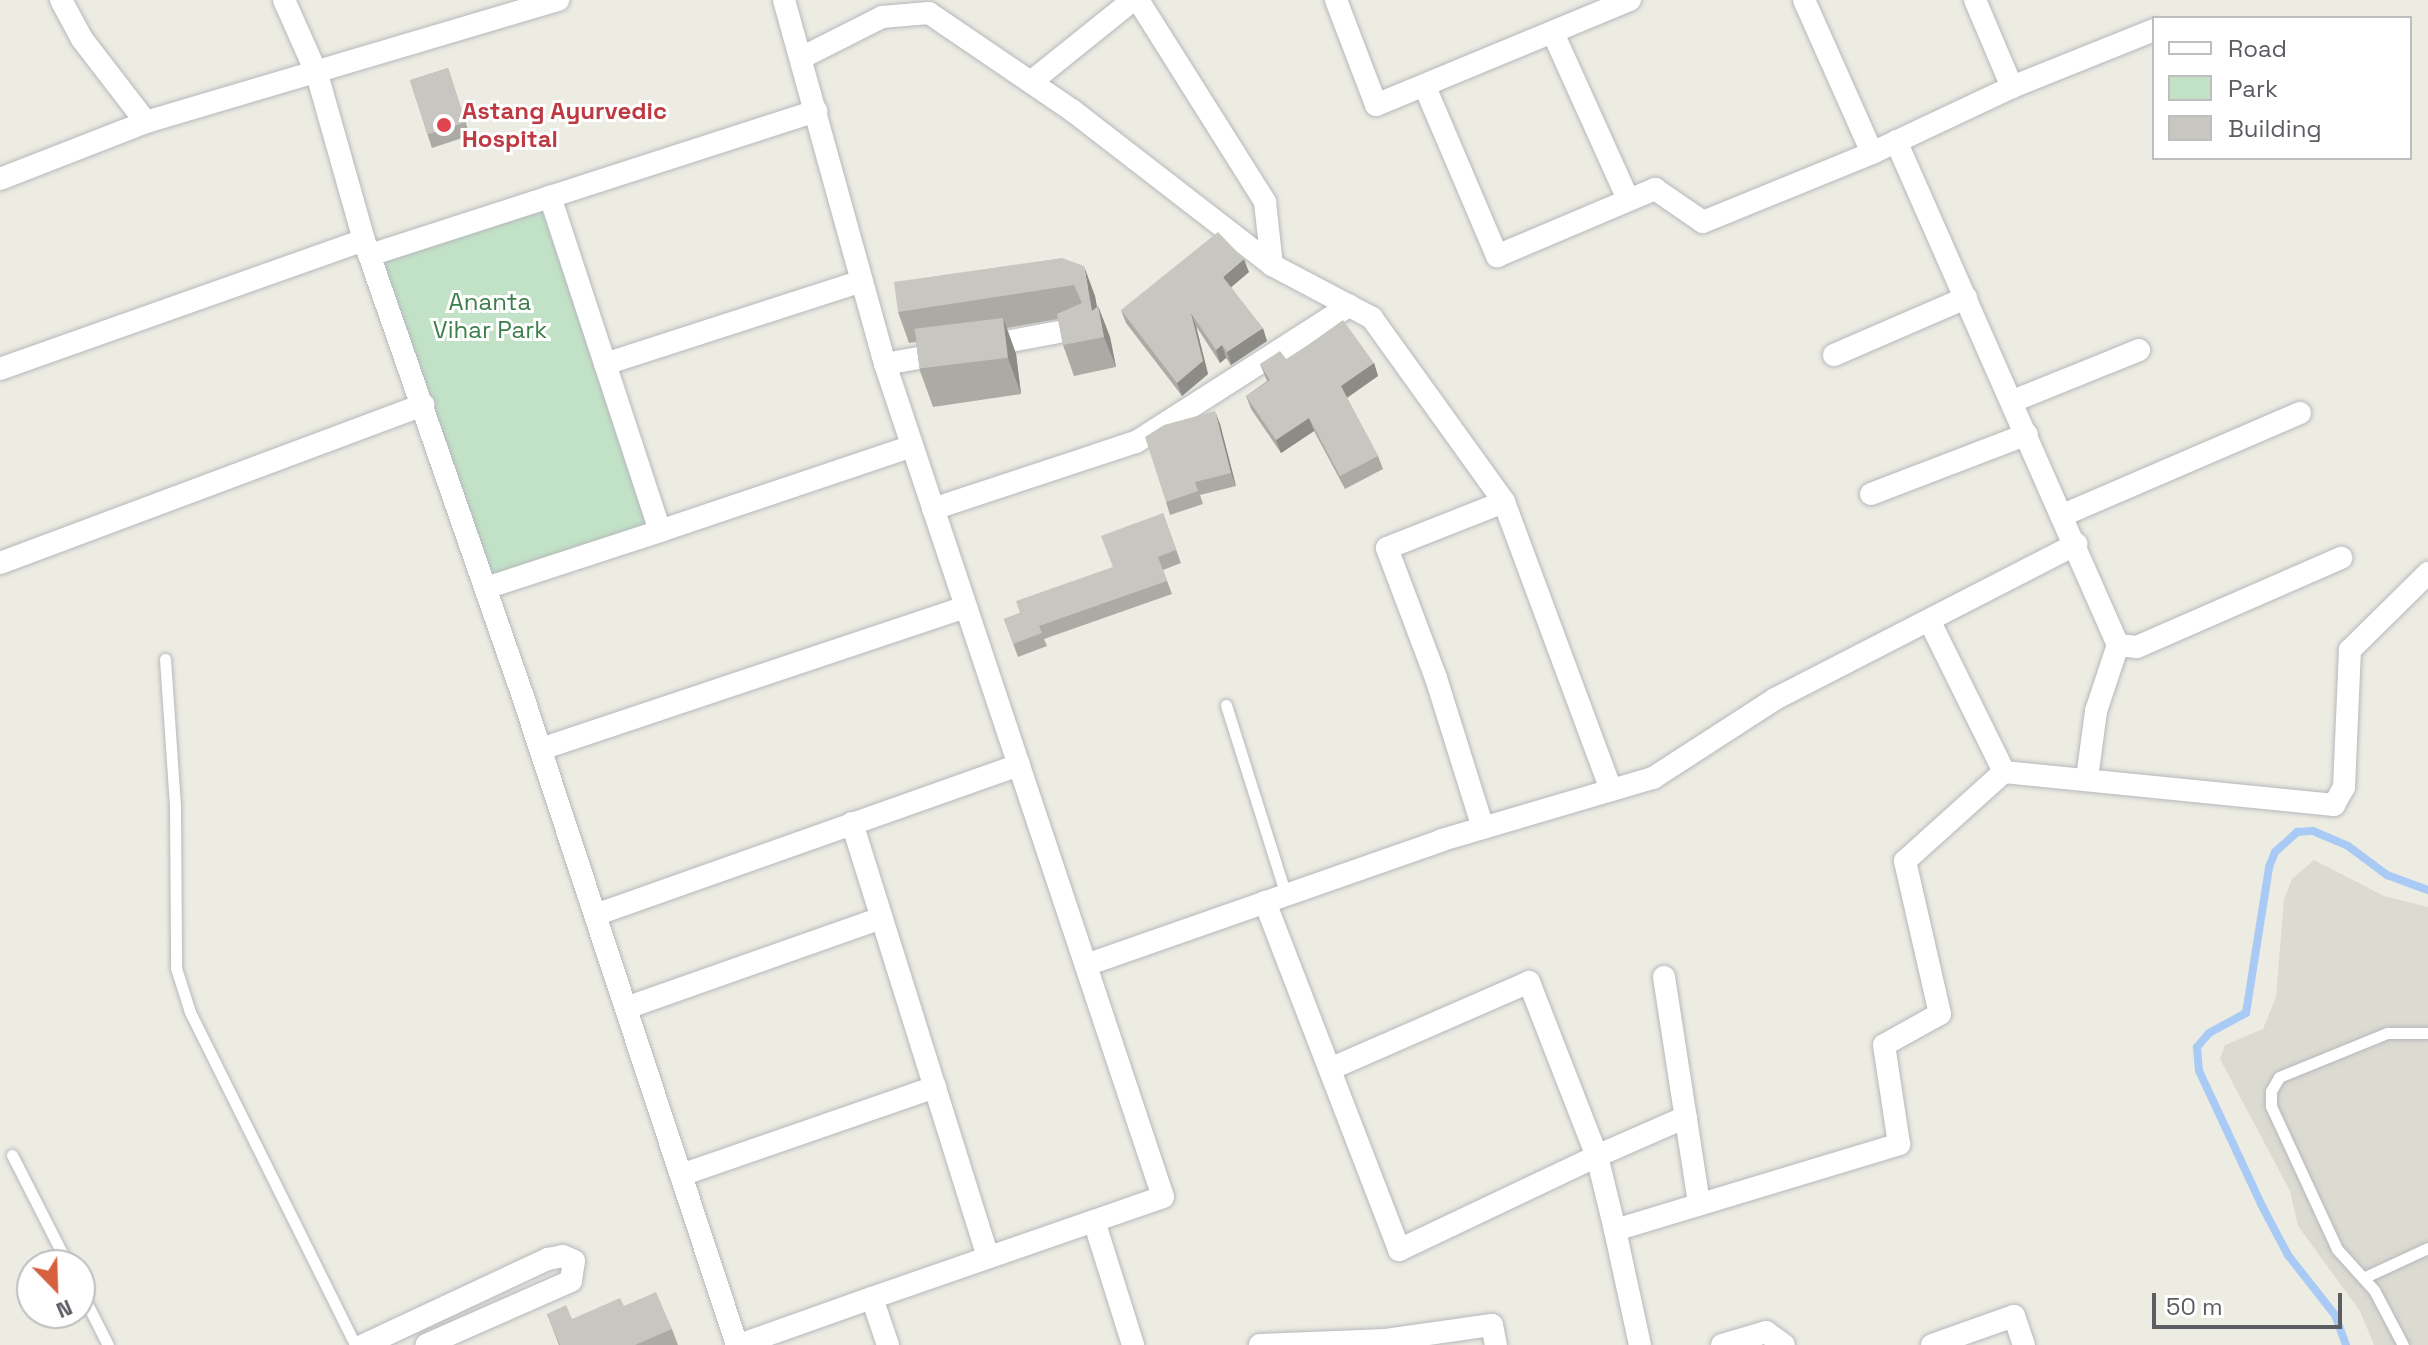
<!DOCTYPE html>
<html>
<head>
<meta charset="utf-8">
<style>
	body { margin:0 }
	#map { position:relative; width:2428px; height:1345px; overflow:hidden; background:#ecece3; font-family:"Space Grotesk",sans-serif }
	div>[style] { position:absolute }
	.education>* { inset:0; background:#dcdbd2 }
	.green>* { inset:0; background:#c2e2c7; transform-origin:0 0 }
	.stream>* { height:8px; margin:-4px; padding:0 4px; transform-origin:4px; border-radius:4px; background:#aacaf6 }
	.roads { filter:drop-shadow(0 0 2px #b6b7bc) drop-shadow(0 0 2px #b6b7bc) }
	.service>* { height:11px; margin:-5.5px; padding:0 5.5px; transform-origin:5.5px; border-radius:5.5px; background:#fff }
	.minor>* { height:22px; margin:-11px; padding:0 11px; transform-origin:11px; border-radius:11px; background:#fff }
	.wall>* { inset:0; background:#acaaa5; transform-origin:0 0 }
	.shaded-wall>* { inset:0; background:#8c8b86 }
	.building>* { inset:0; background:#c8c6c0; transform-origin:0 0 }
	.dots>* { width:22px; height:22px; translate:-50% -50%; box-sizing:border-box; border:4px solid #fff; border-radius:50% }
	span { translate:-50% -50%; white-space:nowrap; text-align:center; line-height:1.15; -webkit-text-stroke:6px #fff; paint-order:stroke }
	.health-label { font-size:24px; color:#be3a42; font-weight:700 }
	.left { translate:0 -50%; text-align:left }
	.park-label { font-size:24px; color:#3d7f4a }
	.legend { position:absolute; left:2152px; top:16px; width:260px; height:144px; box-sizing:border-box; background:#fff; border:2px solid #bdbec0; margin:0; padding:10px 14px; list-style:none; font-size:24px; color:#5b5d62 }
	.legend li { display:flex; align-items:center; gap:16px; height:40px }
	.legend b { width:40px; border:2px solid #bdbec0 }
	.north { position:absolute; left:16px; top:1249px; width:80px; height:80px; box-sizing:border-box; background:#fff; border:2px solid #bdbec0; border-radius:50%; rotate:157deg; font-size:22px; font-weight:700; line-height:32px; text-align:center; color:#5b5d62 }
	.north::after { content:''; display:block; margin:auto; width:28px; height:36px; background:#d7613f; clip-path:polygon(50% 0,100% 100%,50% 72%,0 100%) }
	.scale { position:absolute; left:2152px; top:1293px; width:190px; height:36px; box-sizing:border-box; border:4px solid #5b5d62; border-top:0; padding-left:10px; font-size:24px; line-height:28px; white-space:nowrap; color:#5b5d62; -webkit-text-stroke:6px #fff; paint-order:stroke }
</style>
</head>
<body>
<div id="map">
	<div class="education">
		<div style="clip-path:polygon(2314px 860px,2384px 896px,2428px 907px,2428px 1345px,2374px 1345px,2360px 1311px,2298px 1226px,2290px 1191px,2220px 1059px,2225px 1045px,2263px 1029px,2276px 997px,2284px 899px,2292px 879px)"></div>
	</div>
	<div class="green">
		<div style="left:548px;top:200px;width:343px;height:184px;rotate:73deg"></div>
	</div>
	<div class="stream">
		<div style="left:2346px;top:1345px;width:32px;rotate:-110deg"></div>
		<div style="left:2335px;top:1315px;width:76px;rotate:-128.1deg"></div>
		<div style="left:2288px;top:1255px;width:53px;rotate:-118deg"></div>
		<div style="left:2263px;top:1208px;width:151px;rotate:-115deg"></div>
		<div style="left:2199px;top:1071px;width:24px;rotate:-95deg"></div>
		<div style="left:2197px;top:1047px;width:18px;rotate:-49deg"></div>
		<div style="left:2209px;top:1033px;width:42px;rotate:-28.4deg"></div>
		<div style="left:2246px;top:1013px;width:148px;rotate:-81deg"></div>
		<div style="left:2269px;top:867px;width:16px;rotate:-68deg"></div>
		<div style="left:2275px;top:852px;width:30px;rotate:-42deg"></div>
		<div style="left:2297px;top:832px;width:16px;rotate:-4deg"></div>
		<div style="left:2313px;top:831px;width:38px;rotate:23deg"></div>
		<div style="left:2348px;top:846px;width:49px;rotate:36.6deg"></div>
		<div style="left:2387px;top:875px;width:44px;rotate:20.1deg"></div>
	</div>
	<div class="roads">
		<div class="service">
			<div style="left:165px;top:659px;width:148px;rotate:86.1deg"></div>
			<div style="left:175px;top:807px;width:161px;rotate:89.6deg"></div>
			<div style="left:176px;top:968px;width:46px;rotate:72.3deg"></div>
			<div style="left:190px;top:1012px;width:372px;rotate:63.6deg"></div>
			<div style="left:1226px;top:705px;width:199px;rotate:72.5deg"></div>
			<div style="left:12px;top:1155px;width:123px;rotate:63deg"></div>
			<div style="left:2363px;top:1278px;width:72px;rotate:-24.8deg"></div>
			<div style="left:80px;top:1290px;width:62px;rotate:63deg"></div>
			<div style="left:2403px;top:1345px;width:62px;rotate:-117.8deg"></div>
			<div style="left:2374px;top:1290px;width:55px;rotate:-132.1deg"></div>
			<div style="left:2337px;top:1249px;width:157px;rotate:-114.8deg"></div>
			<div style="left:2271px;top:1106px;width:15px;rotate:-90deg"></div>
			<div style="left:2271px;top:1091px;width:16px;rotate:-60deg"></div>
			<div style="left:2279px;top:1077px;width:117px;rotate:-22.2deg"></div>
			<div style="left:2387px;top:1033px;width:41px"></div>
		</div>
		<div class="minor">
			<div style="left:61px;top:0;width:44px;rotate:61.7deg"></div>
			<div style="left:82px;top:39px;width:105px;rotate:52.4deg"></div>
			<div style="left:284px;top:0;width:81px;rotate:66deg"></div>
			<div style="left:317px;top:74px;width:173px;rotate:74.2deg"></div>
			<div style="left:364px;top:240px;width:493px;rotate:70.8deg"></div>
			<div style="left:526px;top:706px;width:673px;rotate:71.73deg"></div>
			<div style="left:784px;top:0;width:378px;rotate:74.5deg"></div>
			<div style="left:885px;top:364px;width:878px;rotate:71.54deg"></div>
			<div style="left:1163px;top:1197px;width:308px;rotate:160.9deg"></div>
			<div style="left:1138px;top:0;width:239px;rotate:57.8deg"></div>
			<div style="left:1265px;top:202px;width:63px;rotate:83.7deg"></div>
			<div style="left:1272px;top:265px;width:113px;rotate:27.9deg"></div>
			<div style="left:1372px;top:318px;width:226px;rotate:54.3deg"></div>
			<div style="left:1504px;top:502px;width:307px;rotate:69.6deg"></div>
			<div style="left:1336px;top:0;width:112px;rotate:69.1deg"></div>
			<div style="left:1376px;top:105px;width:275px;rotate:-22.5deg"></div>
			<div style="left:1804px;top:0;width:167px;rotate:66deg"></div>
			<div style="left:1872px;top:153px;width:155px;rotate:-25.2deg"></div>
			<div style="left:2012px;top:87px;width:153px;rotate:-21.9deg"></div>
			<div style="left:1975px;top:0;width:95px;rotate:67deg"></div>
			<div style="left:1553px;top:33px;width:182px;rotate:65.7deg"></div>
			<div style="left:801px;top:58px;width:91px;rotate:-26.8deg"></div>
			<div style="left:882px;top:17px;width:47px;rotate:-4.9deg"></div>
			<div style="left:929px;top:13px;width:174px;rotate:34.2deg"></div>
			<div style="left:1073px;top:111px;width:252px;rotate:37.7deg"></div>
			<div style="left:1031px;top:82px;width:131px;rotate:-38.8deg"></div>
			<div style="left:1425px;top:87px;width:184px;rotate:66.9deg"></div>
			<div style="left:1497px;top:256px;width:172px;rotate:-23deg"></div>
			<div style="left:1655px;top:189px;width:58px;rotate:34.5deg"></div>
			<div style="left:1703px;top:222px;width:183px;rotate:-22.2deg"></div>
			<div style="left:1896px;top:141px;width:551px;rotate:66.23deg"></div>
			<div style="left:2118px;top:645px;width:19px;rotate:6deg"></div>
			<div style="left:2137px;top:647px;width:223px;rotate:-23.6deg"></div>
			<div style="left:0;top:179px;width:157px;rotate:-21.3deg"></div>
			<div style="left:146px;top:122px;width:430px;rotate:-16.5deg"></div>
			<div style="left:370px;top:255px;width:469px;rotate:-17.9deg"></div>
			<div style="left:984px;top:346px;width:98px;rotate:-10.6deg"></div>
			<div style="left:1834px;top:355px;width:144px;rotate:-23.4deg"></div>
			<div style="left:605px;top:364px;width:270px;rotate:-17.9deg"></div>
			<div style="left:885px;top:364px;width:63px;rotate:-10.1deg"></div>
			<div style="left:0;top:369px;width:386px;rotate:-19.5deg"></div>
			<div style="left:2013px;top:401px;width:136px;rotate:-22deg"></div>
			<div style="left:1871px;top:494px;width:167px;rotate:-21deg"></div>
			<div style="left:933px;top:509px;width:214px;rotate:-18.3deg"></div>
			<div style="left:1136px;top:442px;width:253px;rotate:-32.6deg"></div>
			<div style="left:2063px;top:515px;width:258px;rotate:-23.3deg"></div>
			<div style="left:660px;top:531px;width:266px;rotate:-18.6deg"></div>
			<div style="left:0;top:563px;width:452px;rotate:-20.5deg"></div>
			<div style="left:486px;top:588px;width:183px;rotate:-18.1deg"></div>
			<div style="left:660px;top:531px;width:352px;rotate:-108.2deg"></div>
			<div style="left:1930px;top:622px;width:167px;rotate:63.7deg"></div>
			<div style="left:541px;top:749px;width:448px;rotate:-18.5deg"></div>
			<div style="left:2087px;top:778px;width:68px;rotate:-82.3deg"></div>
			<div style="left:2096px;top:711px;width:70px;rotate:-71.6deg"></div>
			<div style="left:852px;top:823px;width:455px;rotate:72.6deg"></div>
			<div style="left:1483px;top:828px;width:157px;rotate:-107.4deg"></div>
			<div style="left:1436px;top:678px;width:139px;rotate:-110.7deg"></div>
			<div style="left:1387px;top:548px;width:126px;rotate:-21.5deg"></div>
			<div style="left:1265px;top:902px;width:373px;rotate:68.9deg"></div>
			<div style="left:1399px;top:1250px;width:219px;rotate:-25.4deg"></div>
			<div style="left:1597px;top:1156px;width:76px;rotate:76.3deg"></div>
			<div style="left:595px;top:915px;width:450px;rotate:-19.5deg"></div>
			<div style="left:1086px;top:965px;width:377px;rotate:-19.3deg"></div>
			<div style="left:1442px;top:840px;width:220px;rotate:-16.4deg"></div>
			<div style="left:1653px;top:778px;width:145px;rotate:-32.9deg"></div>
			<div style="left:1775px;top:699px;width:339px;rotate:-27.2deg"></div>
			<div style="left:1664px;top:977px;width:230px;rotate:81.2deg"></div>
			<div style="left:626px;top:1008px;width:271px;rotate:-19.4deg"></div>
			<div style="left:1330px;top:1069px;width:217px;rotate:-23.6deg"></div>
			<div style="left:1529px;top:982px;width:187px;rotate:68.7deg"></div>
			<div style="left:1597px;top:1156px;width:97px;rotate:-23.7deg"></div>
			<div style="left:681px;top:1175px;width:269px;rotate:-19.1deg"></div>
			<div style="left:1094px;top:1221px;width:130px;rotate:72.5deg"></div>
			<div style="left:364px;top:1345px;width:203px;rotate:-25.1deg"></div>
			<div style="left:548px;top:1259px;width:15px;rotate:-11deg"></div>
			<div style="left:563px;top:1256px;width:12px;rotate:24deg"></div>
			<div style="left:574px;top:1261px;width:20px;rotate:99deg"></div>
			<div style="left:571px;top:1281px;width:158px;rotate:156.2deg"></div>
			<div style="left:739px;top:1345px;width:141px;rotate:-19.5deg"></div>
			<div style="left:872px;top:1298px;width:50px;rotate:71.2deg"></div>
			<div style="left:1260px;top:1345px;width:126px;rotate:-2.3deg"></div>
			<div style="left:1386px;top:1340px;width:107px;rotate:-8.1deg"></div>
			<div style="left:1492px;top:1325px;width:20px;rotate:79deg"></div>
			<div style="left:1640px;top:1345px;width:118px;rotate:-102.3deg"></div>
			<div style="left:1615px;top:1230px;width:297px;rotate:-16.8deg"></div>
			<div style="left:1899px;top:1144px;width:100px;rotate:-98.6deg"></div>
			<div style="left:1884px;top:1045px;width:64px;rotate:-29deg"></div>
			<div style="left:1940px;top:1014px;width:157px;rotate:-102.9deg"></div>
			<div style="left:1905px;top:861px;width:133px;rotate:-42deg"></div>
			<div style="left:2004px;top:772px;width:332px;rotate:5.7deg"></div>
			<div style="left:2334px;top:805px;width:21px;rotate:-61deg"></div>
			<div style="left:2344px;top:787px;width:137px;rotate:-87.5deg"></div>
			<div style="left:2350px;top:650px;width:110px;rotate:-44.6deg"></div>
			<div style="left:1722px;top:1345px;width:46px;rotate:-16.5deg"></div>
			<div style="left:1766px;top:1332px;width:22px;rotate:36deg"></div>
			<div style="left:1932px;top:1345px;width:87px;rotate:-19.5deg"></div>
			<div style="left:2014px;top:1316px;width:31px;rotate:71deg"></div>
		</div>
	</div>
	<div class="wall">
		<div style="left:448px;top:68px;width:71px;height:40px;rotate:72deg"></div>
		<div style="clip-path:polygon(1062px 258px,1095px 296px,1097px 307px,1098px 306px,1110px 337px,1116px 367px,1074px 376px,1063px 345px,1058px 319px,1007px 328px,1016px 354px,1021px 394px,933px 407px,920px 371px,916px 342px,909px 343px,898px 312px)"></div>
		<div style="clip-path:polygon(1249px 272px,1231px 287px,1267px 341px,1231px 365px,1226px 358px,1220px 363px,1196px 326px,1208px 374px,1182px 396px,1126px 323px,1121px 310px)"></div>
		<div style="clip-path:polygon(1287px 360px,1374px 363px,1378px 376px,1347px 398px,1378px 456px,1383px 469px,1345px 489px,1314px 431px,1281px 453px,1251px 409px,1246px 396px,1267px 381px,1260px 364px)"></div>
		<div style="clip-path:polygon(1220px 424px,1236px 486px,1200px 495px,1203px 504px,1170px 515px,1166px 502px)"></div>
		<div style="clip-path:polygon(1163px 513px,1181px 563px,1163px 570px,1172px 594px,1044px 639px,1047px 646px,1018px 657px,1004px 619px,1020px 613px,1113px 567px)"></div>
		<div style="clip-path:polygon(547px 1314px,572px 1319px,672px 1329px,678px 1345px,559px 1345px)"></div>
	</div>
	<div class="shaded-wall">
		<div style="clip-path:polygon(1244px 259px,1249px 272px,1228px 290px,1223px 277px)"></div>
		<div style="clip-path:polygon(1084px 266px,1095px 296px,1102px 337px,1092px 311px)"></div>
		<div style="clip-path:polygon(1098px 306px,1110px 337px,1116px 367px,1104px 337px)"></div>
		<div style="clip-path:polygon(1191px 313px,1196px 326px,1208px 374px,1182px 396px,1177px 383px)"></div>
		<div style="clip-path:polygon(1003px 318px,1016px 354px,1021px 394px,1008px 358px)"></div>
		<div style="clip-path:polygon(1263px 328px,1267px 341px,1231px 365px,1227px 352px)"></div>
		<div style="clip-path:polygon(1222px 345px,1226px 358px,1220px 363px,1216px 350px)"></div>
		<div style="clip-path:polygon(1374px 363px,1378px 376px,1345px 399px,1341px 386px)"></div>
		<div style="clip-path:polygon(1215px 411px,1220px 424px,1236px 486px,1231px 473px)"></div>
		<div style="clip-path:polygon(1309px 418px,1314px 431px,1281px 453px,1276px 440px)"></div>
	</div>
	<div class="building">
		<div style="left:448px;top:68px;width:57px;height:40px;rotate:72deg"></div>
		<div style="clip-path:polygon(1218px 232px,1244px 259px,1223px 277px,1263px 328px,1227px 352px,1222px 345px,1216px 350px,1191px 313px,1203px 361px,1177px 383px,1121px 310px)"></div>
		<div style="clip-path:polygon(1062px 258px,1084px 266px,1092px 311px,1098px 306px,1104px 337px,1063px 345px,1057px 314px,1082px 303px,1074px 285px,898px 312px,894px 282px)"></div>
		<div style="left:1003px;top:318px;width:40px;height:89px;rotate:83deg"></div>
		<div style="clip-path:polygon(1343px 320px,1374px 363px,1341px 386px,1378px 456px,1340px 476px,1309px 418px,1276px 440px,1246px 396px,1270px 380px,1260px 364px,1280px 351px,1287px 360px)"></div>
		<div style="clip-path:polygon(1215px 411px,1231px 473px,1195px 482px,1198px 491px,1166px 502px,1145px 437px,1164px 425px)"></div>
		<div style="clip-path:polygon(1163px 513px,1176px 550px,1158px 557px,1167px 581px,1039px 626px,1042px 633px,1013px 644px,1004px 619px,1020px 613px,1016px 601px,1113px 567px,1101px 536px)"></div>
		<div style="clip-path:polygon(656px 1292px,672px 1329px,635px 1345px,560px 1345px,547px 1314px,566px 1305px,572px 1319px,620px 1298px,624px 1306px)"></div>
	</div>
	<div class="dots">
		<div style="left:444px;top:125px;background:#e0444e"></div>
	</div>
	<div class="health-label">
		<span class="left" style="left:462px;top:125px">Astang Ayurvedic<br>Hospital</span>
	</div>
	<div class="park-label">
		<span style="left:490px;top:316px">Ananta<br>Vihar Park</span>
	</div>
	<ul class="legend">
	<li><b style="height:10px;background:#fff"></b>Road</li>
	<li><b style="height:22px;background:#c2e2c7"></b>Park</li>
	<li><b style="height:22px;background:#c8c6c0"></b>Building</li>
	</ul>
	<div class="north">N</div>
	<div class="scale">50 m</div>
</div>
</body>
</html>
